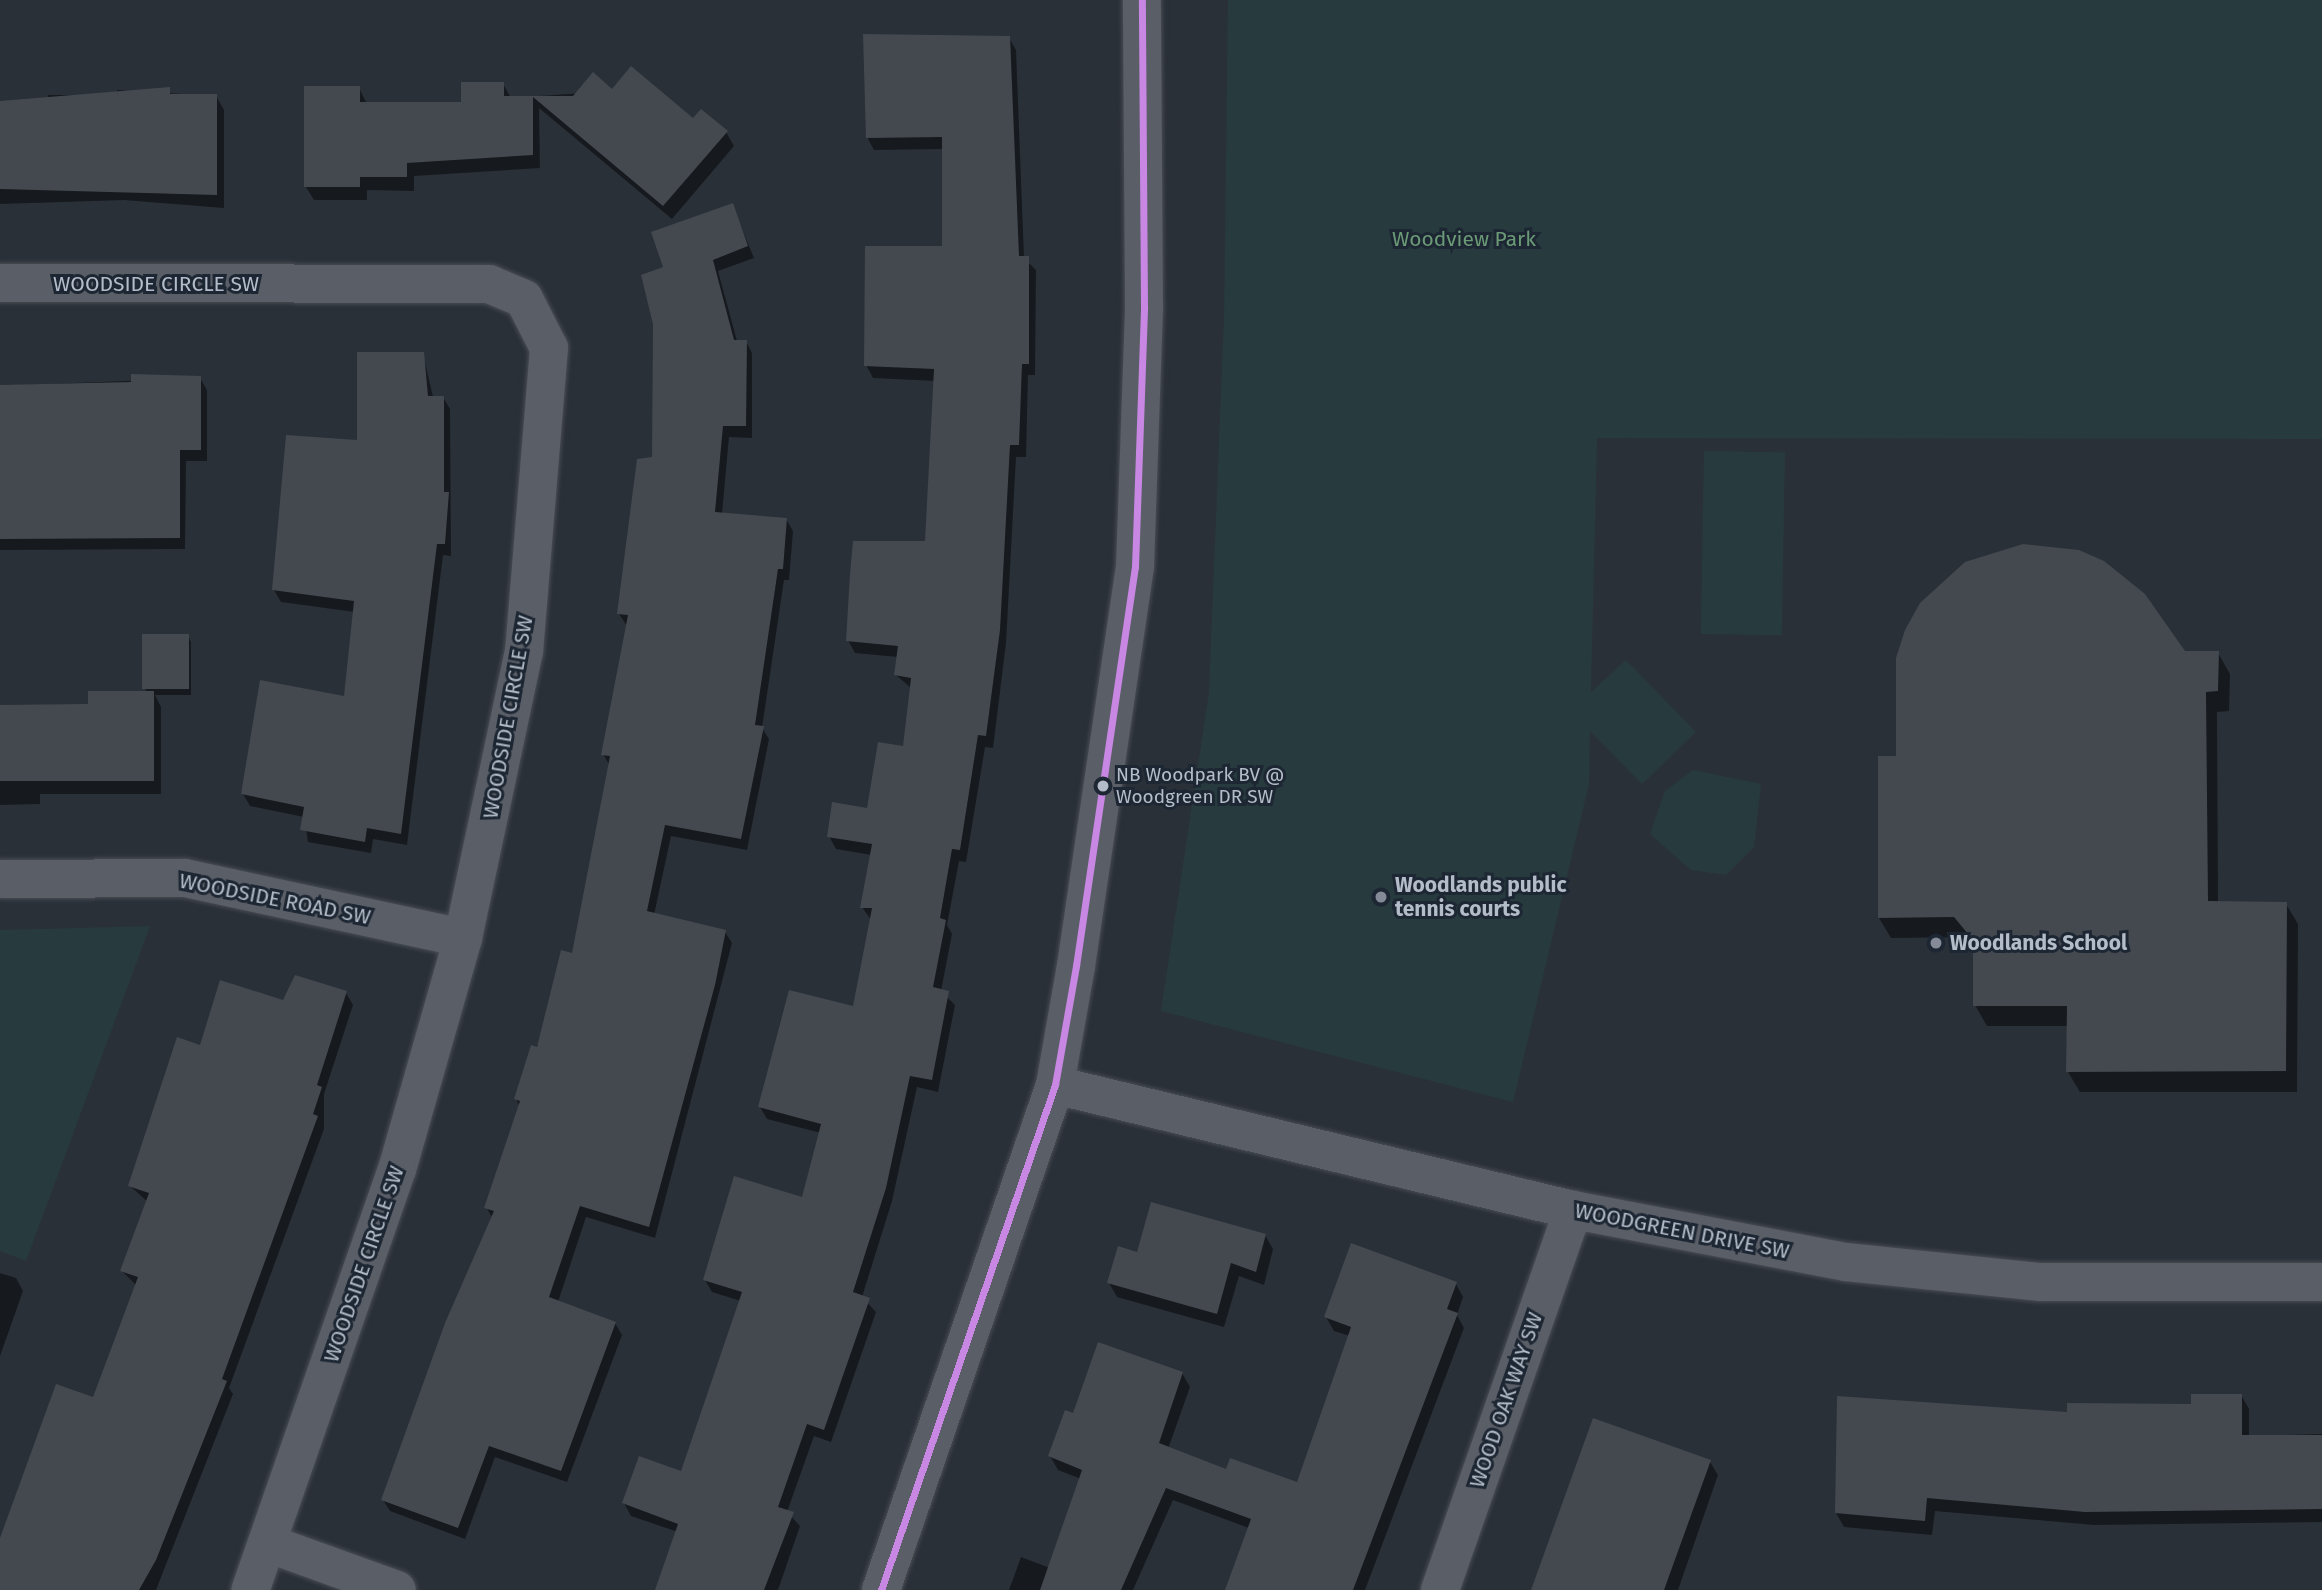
<!DOCTYPE html>
<html>
<head>
<meta charset="utf-8">
<style>
	body { margin:0 }
	#map { position:relative; width:2322px; height:1590px; overflow:hidden; background:#2a3038; font-family:"Fira Sans",sans-serif }
	div>[style] { position:absolute }
	.green>* { inset:0; background:#273a3e; transform-origin:0 0 }
	.shadow>* { inset:0; background:#0007 }
	.building>* { inset:0; background:#444950; transform-origin:0 0 }
	.roads { filter:drop-shadow(0 0 2px #484c53) drop-shadow(0 0 2px #484c53) }
	.minor>* { height:38px; margin:-19px; padding:0 19px; transform-origin:19px; border-radius:19px; background:#5a5e66 }
	.bus-1>* { height:7px; margin:-3.5px; padding:0 3.5px; transform-origin:3.5px; border-radius:3.5px; background:#c787e3 }
	.dots>* { width:19px; height:19px; translate:-50% -50%; box-sizing:border-box; border:4px solid #1d2633; border-radius:50% }
	span { translate:-50% -50%; white-space:nowrap; text-align:center; line-height:1.15; -webkit-text-stroke:6px #1d2633; paint-order:stroke }
	.bus-label { font-size:19px; color:#b4bcc9 }
	.left { translate:0 -50%; text-align:left }
	.park-label { font-size:21px; color:#6b9a76 }
	.street-label { font-size:21px; color:#b4bcc9 }
	.poi-label { font-size:21px; color:#b4bcc9; font-weight:700 }
</style>
</head>
<body>
<div id="map">
	<div class="green">
		<div style="clip-path:polygon(1228px 0,2322px 0,2322px 439px,1597px 438px,1591px 692px,1626px 660px,1696px 732px,1642px 784px,1590px 731px,1589px 784px,1513px 1102px,1161px 1011px,1209px 692px,1224px 317px)"></div>
		<div style="left:1704px;top:451px;width:81px;height:183px;rotate:1deg"></div>
		<div style="clip-path:polygon(1693px 770px,1761px 784px,1754px 847px,1726px 875px,1691px 870px,1650px 834px,1665px 791px)"></div>
		<div style="clip-path:polygon(150px 926px,26px 1261px,0 1251px,0 930px)"></div>
	</div>
	<div class="shadow">
		<div style="clip-path:polygon(1009px 38px,1016px 50px,1024px 258px,1036px 270px,1035px 375px,1028px 375px,1026px 457px,1016px 457px,1006px 643px,993px 748px,985px 747px,966px 862px,959px 861px,947px 925px,952px 934px,941px 991px,955px 1005px,938px 1092px,917px 1087px,892px 1201px,862px 1297px,876px 1312px,831px 1442px,814px 1436px,787px 1512px,800px 1526px,778px 1590px,659px 1590px,678px 1532px,631px 1516px,624px 1503px,682px 1473px,741px 1301px,712px 1292px,705px 1280px,804px 1199px,821px 1133px,767px 1119px,760px 1107px,855px 1008px,871px 920px,862px 907px,872px 855px,836px 849px,829px 836px,868px 810px,904px 748px,911px 688px,896px 675px,898px 657px,855px 653px,848px 640px,927px 542px,936px 381px,873px 378px,866px 365px,944px 248px,943px 149px,874px 150px,867px 137px)"></div>
		<div style="clip-path:polygon(503px 84px,511px 98px,612px 91px,726px 132px,734px 146px,672px 219px,539px 108px,540px 168px,414px 176px,414px 191px,367px 190px,367px 200px,314px 200px,306px 187px,359px 88px,367px 104px,463px 104px)"></div>
		<div style="clip-path:polygon(117px 90px,216px 96px,224px 110px,224px 208px,124px 200px,0 204px,0 103px,48px 103px,48px 95px,117px 95px)"></div>
		<div style="clip-path:polygon(732px 205px,754px 258px,718px 271px,737px 341px,746px 341px,752px 353px,752px 438px,729px 437px,722px 514px,786px 519px,793px 531px,789px 580px,784px 580px,762px 728px,769px 739px,747px 850px,671px 836px,654px 915px,725px 932px,732px 943px,655px 1238px,586px 1217px,558px 1302px,615px 1323px,622px 1335px,567px 1482px,495px 1457px,465px 1539px,390px 1511px,383px 1500px,493px 1219px,486px 1207px,520px 1107px,516px 1099px,573px 955px,610px 766px,603px 754px,627px 626px,619px 614px,654px 458px,666px 268px)"></div>
		<div style="clip-path:polygon(423px 354px,433px 397px,443px 397px,450px 409px,451px 556px,443px 555px,407px 845px,373px 839px,371px 853px,308px 842px,304px 817px,250px 806px,243px 794px,346px 698px,355px 612px,281px 602px,274px 590px,359px 442px)"></div>
		<div style="clip-path:polygon(200px 378px,207px 390px,207px 461px,186px 461px,185px 549px,0 550px,0 386px)"></div>
		<div style="clip-path:polygon(144px 636px,188px 636px,191px 642px,191px 695px,155px 695px,161px 707px,161px 794px,40px 794px,40px 804px,0 805px,0 707px,89px 706px,146px 693px)"></div>
		<div style="clip-path:polygon(2184px 653px,2218px 653px,2230px 674px,2229px 711px,2217px 712px,2218px 903px,2286px 904px,2298px 924px,2297px 1092px,2080px 1092px,2068px 1072px,2068px 1026px,1987px 1026px,1975px 1005px,1974px 945px,1968px 937px,1891px 938px,1879px 918px,1897px 758px)"></div>
		<div style="clip-path:polygon(346px 993px,353px 1005px,324px 1094px,324px 1129px,229px 1388px,233px 1394px,156px 1590px,0 1590px,0 1542px,94px 1399px,136px 1285px,122px 1271px,148px 1202px,130px 1186px,201px 1047px,284px 1002px)"></div>
		<div style="clip-path:polygon(1265px 1235px,1273px 1249px,1264px 1285px,1239px 1276px,1224px 1327px,1117px 1297px,1109px 1283px,1138px 1254px)"></div>
		<div style="clip-path:polygon(0 1273px,16px 1278px,23px 1291px,0 1356px)"></div>
		<div style="clip-path:polygon(1456px 1284px,1463px 1297px,1457px 1315px,1464px 1328px,1365px 1590px,1227px 1590px,1249px 1528px,1173px 1500px,1133px 1590px,1009px 1590px,1021px 1557px,1050px 1568px,1081px 1479px,1058px 1470px,1050px 1456px,1074px 1415px,1182px 1373px,1190px 1387px,1168px 1449px,1227px 1471px,1298px 1485px,1350px 1336px,1334px 1331px,1326px 1317px)"></div>
		<div style="clip-path:polygon(2241px 1395px,2249px 1409px,2249px 1436px,2322px 1434px,2322px 1522px,2094px 1525px,1935px 1511px,1932px 1535px,1844px 1527px,1836px 1513px,2069px 1414px,2193px 1406px)"></div>
		<div style="clip-path:polygon(1710px 1462px,1718px 1475px,1678px 1590px,1534px 1590px)"></div>
	</div>
	<div class="building">
		<div style="clip-path:polygon(863px 34px,1010px 36px,1019px 256px,1029px 256px,1029px 364px,1022px 364px,1019px 445px,1010px 445px,1000px 630px,986px 736px,978px 735px,960px 850px,952px 849px,940px 918px,946px 920px,933px 987px,949px 991px,932px 1080px,910px 1076px,886px 1188px,853px 1292px,870px 1298px,824px 1430px,807px 1424px,778px 1507px,794px 1512px,764px 1590px,655px 1590px,678px 1524px,622px 1503px,639px 1456px,681px 1471px,742px 1292px,703px 1280px,734px 1176px,802px 1197px,821px 1124px,758px 1107px,789px 990px,853px 1006px,872px 908px,860px 908px,872px 844px,827px 837px,832px 802px,867px 808px,878px 742px,903px 746px,911px 678px,894px 675px,898px 646px,846px 641px,850px 574px,853px 541px,925px 541px,934px 369px,864px 366px,865px 246px,942px 246px,942px 137px,866px 138px)"></div>
		<div style="clip-path:polygon(631px 66px,693px 118px,701px 109px,728px 131px,663px 206px,533px 97px,533px 155px,407px 163px,407px 177px,360px 177px,360px 187px,304px 187px,304px 86px,360px 86px,360px 102px,461px 102px,461px 82px,504px 82px,504px 96px,573px 96px,593px 72px,612px 89px)"></div>
		<div style="clip-path:polygon(170px 87px,170px 94px,217px 94px,217px 195px,0 189px,0 101px)"></div>
		<div style="clip-path:polygon(733px 203px,748px 246px,713px 260px,734px 340px,747px 340px,746px 426px,723px 426px,715px 512px,787px 518px,783px 569px,778px 569px,755px 725px,764px 726px,741px 839px,665px 825px,647px 911px,726px 930px,715px 985px,649px 1227px,580px 1206px,549px 1297px,616px 1322px,561px 1471px,489px 1446px,458px 1528px,381px 1500px,445px 1323px,494px 1211px,484px 1208px,520px 1101px,514px 1099px,531px 1045px,537px 1047px,561px 950px,572px 953px,610px 756px,601px 755px,628px 615px,617px 614px,637px 459px,652px 457px,653px 324px,641px 275px,663px 267px,651px 232px)"></div>
		<div style="clip-path:polygon(357px 352px,424px 352px,428px 396px,444px 396px,444px 492px,449px 492px,445px 544px,437px 544px,401px 834px,367px 828px,365px 842px,300px 830px,304px 807px,241px 794px,260px 680px,344px 696px,354px 601px,272px 590px,286px 435px,357px 440px)"></div>
		<div style="clip-path:polygon(131px 374px,201px 376px,201px 450px,180px 450px,180px 538px,0 539px,0 385px,131px 382px)"></div>
		<div style="clip-path:polygon(2023px 544px,2079px 550px,2104px 561px,2145px 594px,2185px 651px,2219px 651px,2218px 691px,2206px 692px,2208px 901px,2287px 902px,2286px 1071px,2066px 1072px,2067px 1006px,1973px 1006px,1973px 940px,1954px 917px,1878px 918px,1878px 756px,1896px 756px,1896px 658px,1905px 630px,1920px 603px,1965px 562px)"></div>
		<div style="left:142px;top:634px;width:47px;height:55px"></div>
		<div style="clip-path:polygon(88px 691px,154px 691px,154px 781px,0 781px,0 705px,88px 704px)"></div>
		<div style="clip-path:polygon(295px 975px,347px 991px,317px 1085px,322px 1087px,313px 1114px,318px 1116px,222px 1379px,227px 1381px,156px 1560px,139px 1590px,0 1590px,0 1538px,56px 1384px,93px 1397px,138px 1277px,120px 1271px,149px 1193px,128px 1186px,177px 1037px,200px 1045px,220px 980px,283px 1000px)"></div>
		<div style="clip-path:polygon(1151px 1202px,1266px 1234px,1256px 1272px,1231px 1263px,1217px 1314px,1107px 1283px,1118px 1246px,1137px 1252px)"></div>
		<div style="clip-path:polygon(1351px 1243px,1457px 1282px,1447px 1309px,1458px 1313px,1353px 1590px,1225px 1590px,1251px 1519px,1166px 1488px,1121px 1590px,1040px 1590px,1082px 1470px,1048px 1456px,1065px 1410px,1073px 1413px,1098px 1342px,1183px 1372px,1159px 1443px,1226px 1469px,1230px 1458px,1297px 1482px,1351px 1327px,1324px 1317px)"></div>
		<div style="clip-path:polygon(2191px 1394px,2242px 1394px,2242px 1435px,2322px 1435px,2322px 1509px,2085px 1512px,1927px 1498px,1925px 1521px,1835px 1513px,1837px 1396px,2067px 1412px,2067px 1403px,2191px 1404px)"></div>
		<div style="clip-path:polygon(1593px 1418px,1711px 1460px,1664px 1590px,1531px 1590px)"></div>
	</div>
	<div class="roads">
		<div class="minor">
			<div style="left:0;top:283px;width:489px;rotate:0.1deg"></div>
			<div style="left:489px;top:284px;width:38px;rotate:23deg"></div>
			<div style="left:524px;top:299px;width:55px;rotate:63deg"></div>
			<div style="left:549px;top:348px;width:304px;rotate:94.7deg"></div>
			<div style="left:524px;top:651px;width:293px;rotate:102deg"></div>
			<div style="left:463px;top:938px;width:240px;rotate:105.9deg"></div>
			<div style="left:397px;top:1169px;width:446px;rotate:109.2deg"></div>
			<div style="left:0;top:879px;width:185px;rotate:-0.3deg"></div>
			<div style="left:185px;top:878px;width:284px;rotate:12.2deg"></div>
			<div style="left:1055px;top:1085px;width:533px;rotate:13.57deg"></div>
			<div style="left:1573px;top:1210px;width:278px;rotate:10.8deg"></div>
			<div style="left:1846px;top:1262px;width:196px;rotate:5.9deg"></div>
			<div style="left:2041px;top:1282px;width:281px"></div>
			<div style="left:267px;top:1543px;width:138px;rotate:19.9deg"></div>
			<div style="left:881px;top:1590px;width:534px;rotate:-70.99deg"></div>
			<div style="left:1055px;top:1085px;width:121px;rotate:-80deg"></div>
			<div style="left:1076px;top:966px;width:403px;rotate:-81.6deg"></div>
			<div style="left:1135px;top:567px;width:261px;rotate:-88deg"></div>
			<div style="left:1144px;top:306px;width:306px;rotate:-90.4deg"></div>
			<div style="left:1440px;top:1590px;width:403px;rotate:-70.7deg"></div>
		</div>
	</div>
	<div class="bus-1">
		<div style="left:881px;top:1590px;width:534px;rotate:-70.99deg"></div>
		<div style="left:1055px;top:1085px;width:121px;rotate:-80deg"></div>
		<div style="left:1076px;top:966px;width:403px;rotate:-81.6deg"></div>
		<div style="left:1135px;top:567px;width:261px;rotate:-88deg"></div>
		<div style="left:1144px;top:306px;width:306px;rotate:-90.4deg"></div>
	</div>
	<div class="dots">
		<div style="left:1103px;top:786px;background:#b4bcc9"></div>
		<div style="left:1381px;top:897px;background:#848b96"></div>
		<div style="left:1936px;top:943px;background:#848b96"></div>
	</div>
	<div class="bus-label">
		<span class="left" style="left:1116px;top:786px">NB Woodpark BV @<br>Woodgreen DR SW</span>
	</div>
	<div class="park-label">
		<span style="left:1464px;top:239px">Woodview Park</span>
	</div>
	<div class="street-label">
		<span style="left:156px;top:284px">WOODSIDE CIRCLE SW</span>
		<span style="left:508px;top:717px;rotate:-80deg">WOODSIDE CIRCLE SW</span>
		<span style="left:275px;top:899px;rotate:11deg">WOODSIDE ROAD SW</span>
		<span style="left:1682px;top:1231px;rotate:11deg">WOODGREEN DRIVE SW</span>
		<span style="left:364px;top:1264px;rotate:-71deg">WOODSIDE CIRCLE SW</span>
		<span style="left:1506px;top:1400px;rotate:-71deg">WOOD OAK WAY SW</span>
	</div>
	<div class="poi-label">
		<span class="left" style="left:1395px;top:897px">Woodlands public<br>tennis courts</span>
		<span class="left" style="left:1950px;top:943px">Woodlands School</span>
	</div>
</div>
</body>
</html>
